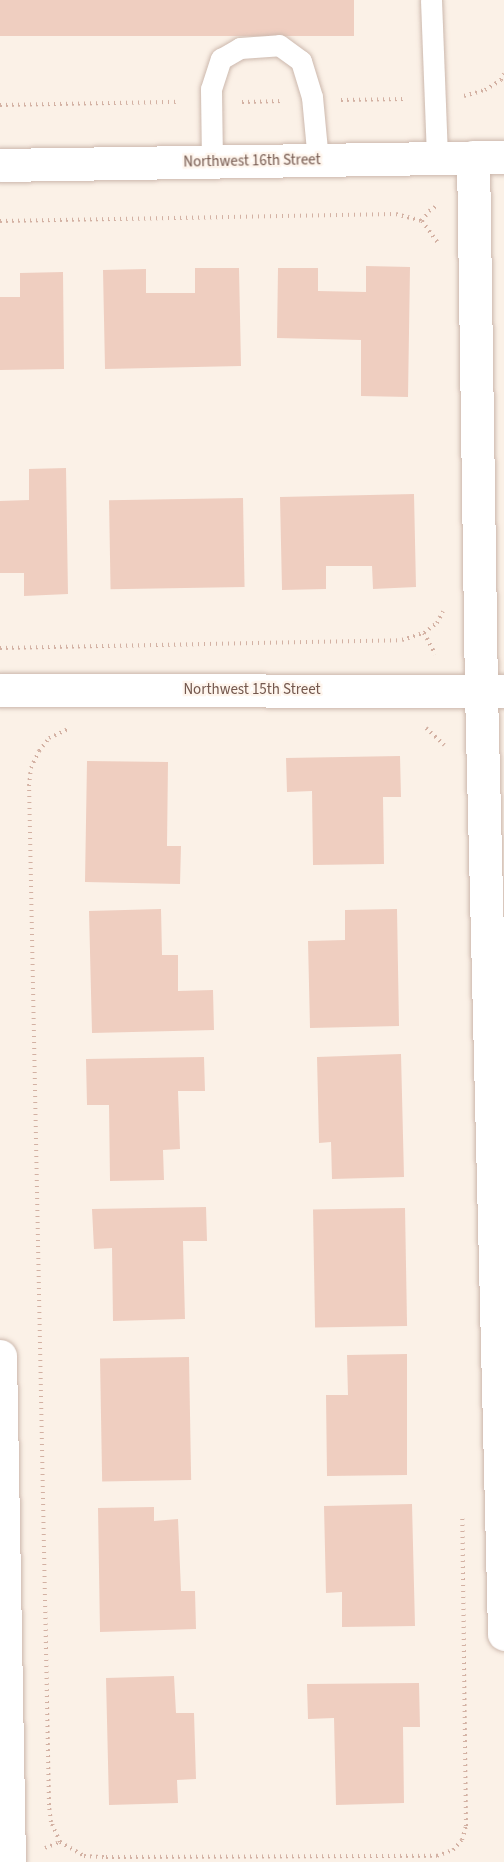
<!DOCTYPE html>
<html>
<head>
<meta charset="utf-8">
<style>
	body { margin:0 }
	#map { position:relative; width:504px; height:1862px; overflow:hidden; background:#fbf1e7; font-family:"Source Sans 3",sans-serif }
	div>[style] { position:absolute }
	.building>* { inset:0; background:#efcec0; transform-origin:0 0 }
	.path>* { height:4px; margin-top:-2px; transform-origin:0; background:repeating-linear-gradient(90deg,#d3b1a3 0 1.5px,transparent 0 6px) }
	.roads { filter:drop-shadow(0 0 2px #ccb8ad) drop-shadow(0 0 2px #ccb8ad) }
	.lane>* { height:21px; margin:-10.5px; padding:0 10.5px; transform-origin:10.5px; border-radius:10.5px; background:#fff }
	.street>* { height:33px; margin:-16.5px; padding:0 16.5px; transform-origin:16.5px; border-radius:16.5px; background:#fff }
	span { translate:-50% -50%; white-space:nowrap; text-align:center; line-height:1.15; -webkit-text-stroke:4.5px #fef5ed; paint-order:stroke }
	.street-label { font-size:15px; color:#73574d }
</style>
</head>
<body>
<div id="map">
	<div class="building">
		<div style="left:0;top:0;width:354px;height:36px"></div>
		<div style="clip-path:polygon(366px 266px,410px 267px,408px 397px,361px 396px,361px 340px,277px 338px,278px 268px,318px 268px,318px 291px,366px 292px)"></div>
		<div style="clip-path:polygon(195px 268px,239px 268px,241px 366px,105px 369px,103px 270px,146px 269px,146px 293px,195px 293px)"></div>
		<div style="clip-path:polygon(63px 272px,64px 369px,0 370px,0 297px,20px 297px,20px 273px)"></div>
		<div style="clip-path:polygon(66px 468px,68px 594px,24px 596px,24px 573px,0 573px,0 501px,29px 500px,29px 469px)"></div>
		<div style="clip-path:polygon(414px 494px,416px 587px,373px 589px,372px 566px,326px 566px,326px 589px,282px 590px,280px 497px)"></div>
		<div style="left:243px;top:498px;width:89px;height:134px;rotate:89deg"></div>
		<div style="clip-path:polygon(400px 756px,401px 797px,383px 797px,384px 864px,313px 865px,312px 791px,287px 792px,286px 758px)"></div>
		<div style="clip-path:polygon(87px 761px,168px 762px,167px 846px,181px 846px,180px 884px,85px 882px)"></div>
		<div style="clip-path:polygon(161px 909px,162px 955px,178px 955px,178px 991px,213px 990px,214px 1030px,92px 1033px,89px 911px)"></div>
		<div style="clip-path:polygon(397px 909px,399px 1026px,310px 1028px,308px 941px,345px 940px,345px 910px)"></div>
		<div style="clip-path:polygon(401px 1054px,404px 1177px,332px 1179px,331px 1142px,319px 1143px,317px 1057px)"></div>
		<div style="clip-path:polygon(204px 1057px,205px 1091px,178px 1091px,180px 1149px,163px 1150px,164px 1180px,110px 1181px,109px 1105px,87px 1105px,86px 1059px)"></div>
		<div style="clip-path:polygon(206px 1207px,207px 1241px,183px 1241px,185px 1319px,113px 1321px,112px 1248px,94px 1249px,92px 1209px)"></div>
		<div style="left:405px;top:1208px;width:118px;height:92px;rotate:89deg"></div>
		<div style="clip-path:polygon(407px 1354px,407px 1475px,327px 1476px,326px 1395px,348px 1395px,347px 1355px)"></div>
		<div style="left:189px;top:1357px;width:123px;height:89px;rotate:89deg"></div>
		<div style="clip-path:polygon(412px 1504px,415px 1626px,342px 1627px,342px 1592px,326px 1593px,324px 1506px)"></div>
		<div style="clip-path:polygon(154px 1507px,154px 1521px,178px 1519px,181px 1591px,195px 1591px,196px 1629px,100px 1632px,98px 1508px)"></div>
		<div style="clip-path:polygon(174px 1676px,176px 1713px,194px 1713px,196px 1779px,177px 1780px,178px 1803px,109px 1805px,106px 1678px)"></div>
		<div style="clip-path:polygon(419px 1683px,420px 1727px,403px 1727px,404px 1803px,336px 1805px,334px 1718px,308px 1719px,307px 1684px)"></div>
	</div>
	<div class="path">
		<div style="left:464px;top:96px;width:22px;rotate:-16deg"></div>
		<div style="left:485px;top:90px;width:19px;rotate:-32deg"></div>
		<div style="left:501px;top:80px;width:7px;rotate:-63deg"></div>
		<div style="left:341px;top:100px;width:64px;rotate:-0.9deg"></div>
		<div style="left:242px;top:102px;width:40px;rotate:-1.4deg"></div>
		<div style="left:0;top:105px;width:180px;rotate:-1deg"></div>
		<div style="left:0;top:221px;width:396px;rotate:-1deg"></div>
		<div style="left:396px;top:214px;width:27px;rotate:15deg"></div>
		<div style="left:422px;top:221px;width:26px;rotate:54deg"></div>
		<div style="left:422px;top:221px;width:12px;rotate:-55deg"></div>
		<div style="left:429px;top:211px;width:11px;rotate:-34deg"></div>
		<div style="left:424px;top:633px;width:24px;rotate:62deg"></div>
		<div style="left:0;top:648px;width:402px;rotate:-1.1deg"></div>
		<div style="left:402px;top:640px;width:23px;rotate:-18deg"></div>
		<div style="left:424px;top:633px;width:16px;rotate:-38deg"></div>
		<div style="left:437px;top:623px;width:13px;rotate:-63deg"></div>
		<div style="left:426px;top:728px;width:25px;rotate:43deg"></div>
		<div style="left:60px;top:1842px;width:22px;rotate:-114deg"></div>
		<div style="left:51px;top:1822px;width:17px;rotate:-97deg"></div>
		<div style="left:49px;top:1805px;width:1019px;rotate:-91.12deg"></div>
		<div style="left:29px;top:786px;width:18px;rotate:-84deg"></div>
		<div style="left:31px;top:768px;width:19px;rotate:-65deg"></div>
		<div style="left:39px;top:751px;width:16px;rotate:-52deg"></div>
		<div style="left:49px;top:738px;width:21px;rotate:-25deg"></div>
		<div style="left:45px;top:1848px;width:16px;rotate:-22deg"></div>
		<div style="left:60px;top:1842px;width:28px;rotate:30deg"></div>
		<div style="left:84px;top:1856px;width:22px;rotate:3deg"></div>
		<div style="left:106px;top:1857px;width:331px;rotate:-0.2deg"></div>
		<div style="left:437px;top:1856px;width:17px;rotate:-21deg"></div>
		<div style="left:453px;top:1850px;width:13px;rotate:-48deg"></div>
		<div style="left:462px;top:1840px;width:15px;rotate:-74deg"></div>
		<div style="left:466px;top:1826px;width:312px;rotate:-90.7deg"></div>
	</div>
	<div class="roads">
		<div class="lane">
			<div style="left:431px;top:0;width:158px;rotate:87.8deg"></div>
			<div style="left:212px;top:162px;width:73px;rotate:-90.8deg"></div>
			<div style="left:211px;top:89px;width:32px;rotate:-72deg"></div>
			<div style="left:221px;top:59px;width:22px;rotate:-30deg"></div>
			<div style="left:240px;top:48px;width:39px;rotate:-4deg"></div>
			<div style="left:279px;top:45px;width:27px;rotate:36deg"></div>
			<div style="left:301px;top:61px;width:38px;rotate:73deg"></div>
			<div style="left:312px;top:97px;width:63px;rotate:84.6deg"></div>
		</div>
		<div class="street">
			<div style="left:473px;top:157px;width:534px;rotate:89.14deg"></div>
			<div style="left:481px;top:691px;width:943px;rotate:88.6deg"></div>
			<div style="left:0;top:165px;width:504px;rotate:-0.91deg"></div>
			<div style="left:0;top:690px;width:504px;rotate:0.11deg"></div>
			<div style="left:0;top:1356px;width:506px;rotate:88.98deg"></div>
		</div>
	</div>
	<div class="street-label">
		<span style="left:252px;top:161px;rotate:-1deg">Northwest 16th Street</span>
		<span style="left:252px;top:690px">Northwest 15th Street</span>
	</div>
</div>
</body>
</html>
